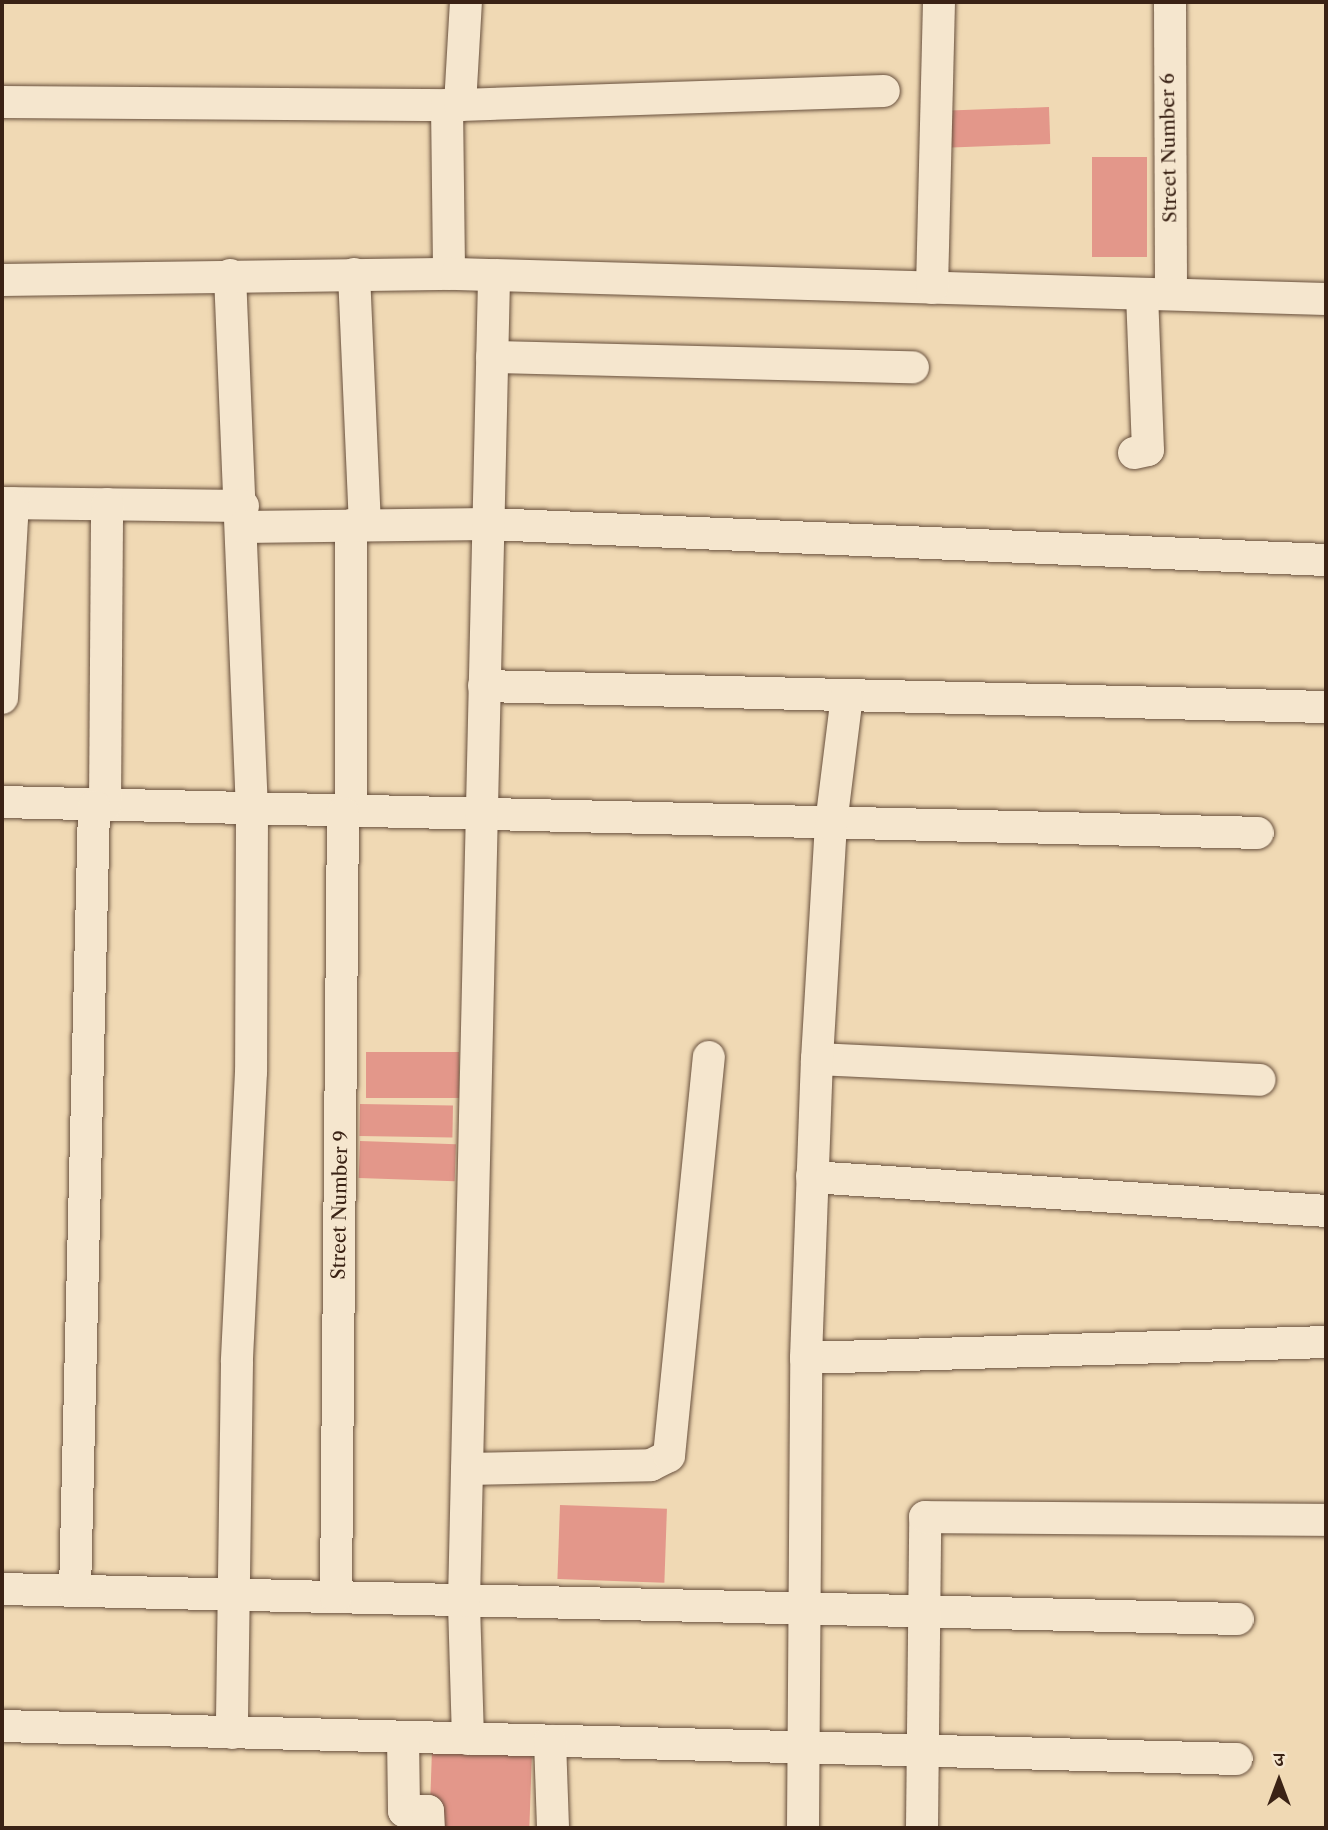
<!DOCTYPE html>
<html>
<head>
<meta charset="utf-8">
<style>
	body { margin:0 }
	#map { position:relative; width:1328px; height:1830px; overflow:hidden; background:#f0d9b4; font-family:"Libre Caslon Text","Noto Serif Devanagari",serif }
	div>[style] { position:absolute }
	.building>* { inset:0; background:#e3978a; transform-origin:0 0 }
	.roads { filter:drop-shadow(0 0 2px #68503d) drop-shadow(0 0 2px #68503d) }
	.street>* { height:32px; margin:-16px; padding:0 16px; transform-origin:16px; border-radius:16px; background:#f5e6ce }
	span { translate:-50% -50%; white-space:nowrap; text-align:center; line-height:1.15; -webkit-text-stroke:5px #f5e6ce; paint-order:stroke }
	.street-label { font-size:19px; color:#3a2215 }
	.frame { position:absolute; inset:0; border:4px solid #3a2215; pointer-events:none }
	.north { position:absolute; left:1244px; top:1746px; width:70px; height:70px; -webkit-text-stroke:5px #f5e6ce; paint-order:stroke; rotate:0deg; font-size:19px; font-weight:700; line-height:28px; text-align:center; color:#3a2215 }
	.north::after { content:''; display:block; margin:auto; width:24px; height:32px; background:#3a2215; clip-path:polygon(50% 0,100% 100%,50% 72%,0 100%) }
</style>
</head>
<body>
<div id="map">
	<div class="building">
		<div style="left:1049px;top:107px;width:37px;height:99px;rotate:88deg"></div>
		<div style="left:1092px;top:157px;width:55px;height:100px"></div>
		<div style="left:366px;top:1052px;width:93px;height:46px"></div>
		<div style="left:360px;top:1104px;width:93px;height:32px;rotate:1deg"></div>
		<div style="left:360px;top:1141px;width:96px;height:37px;rotate:2deg"></div>
		<div style="left:560px;top:1505px;width:107px;height:74px;rotate:2deg"></div>
		<div style="left:432px;top:1750px;width:100px;height:77px;rotate:2deg"></div>
	</div>
	<div class="roads">
		<div class="street">
			<div style="left:1170px;top:2px;width:292px;rotate:89.8deg"></div>
			<div style="left:2px;top:102px;width:458px;rotate:0.4deg"></div>
			<div style="left:460px;top:105px;width:424px;rotate:-1.9deg"></div>
			<div style="left:447px;top:105px;width:169px;rotate:89.3deg"></div>
			<div style="left:460px;top:105px;width:103px;rotate:-86.7deg"></div>
			<div style="left:354px;top:274px;width:251px;rotate:87.5deg"></div>
			<div style="left:230px;top:275px;width:536px;rotate:87.65deg"></div>
			<div style="left:252px;top:811px;width:261px;rotate:90.2deg"></div>
			<div style="left:251px;top:1072px;width:290px;rotate:92.8deg"></div>
			<div style="left:237px;top:1362px;width:371px;rotate:90.8deg"></div>
			<div style="left:2px;top:280px;width:455px;rotate:-0.8deg"></div>
			<div style="left:457px;top:274px;width:869px;rotate:1.65deg"></div>
			<div style="left:932px;top:288px;width:286px;rotate:-88.6deg"></div>
			<div style="left:492px;top:357px;width:421px;rotate:1.4deg"></div>
			<div style="left:1134px;top:453px;width:14px;rotate:-12deg"></div>
			<div style="left:1148px;top:450px;width:156px;rotate:-92.2deg"></div>
			<div style="left:2px;top:503px;width:241px;rotate:0.7deg"></div>
			<div style="left:351px;top:525px;width:288px;rotate:90deg"></div>
			<div style="left:243px;top:527px;width:245px;rotate:-0.7deg"></div>
			<div style="left:488px;top:524px;width:839px;rotate:2.46deg"></div>
			<div style="left:484px;top:686px;width:842px;rotate:1.43deg"></div>
			<div style="left:2px;top:698px;width:195px;rotate:-86.8deg"></div>
			<div style="left:2px;top:802px;width:1256px;rotate:1.41deg"></div>
			<div style="left:105px;top:806px;width:302px;rotate:-89.6deg"></div>
			<div style="left:817px;top:1059px;width:443px;rotate:2.7deg"></div>
			<div style="left:812px;top:1177px;width:515px;rotate:3.78deg"></div>
			<div style="left:806px;top:1358px;width:520px;rotate:-1.76deg"></div>
			<div style="left:467px;top:1469px;width:184px;rotate:-1.2deg"></div>
			<div style="left:651px;top:1465px;width:20px;rotate:-27deg"></div>
			<div style="left:669px;top:1456px;width:401px;rotate:-84.3deg"></div>
			<div style="left:2px;top:1589px;width:1236px;rotate:1.39deg"></div>
			<div style="left:75px;top:1591px;width:785px;rotate:-88.61deg"></div>
			<div style="left:336px;top:1597px;width:784px;rotate:-89.49deg"></div>
			<div style="left:2px;top:1726px;width:1235px;rotate:1.53deg"></div>
			<div style="left:403px;top:1737px;width:74px;rotate:89.2deg"></div>
			<div style="left:404px;top:1811px;width:24px"></div>
			<div style="left:428px;top:1811px;width:17px;rotate:87deg"></div>
			<div style="left:468px;top:1739px;width:138px;rotate:-91.7deg"></div>
			<div style="left:464px;top:1601px;width:1326px;rotate:-88.7deg"></div>
			<div style="left:550px;top:1741px;width:87px;rotate:88deg"></div>
			<div style="left:803px;top:1828px;width:470px;rotate:-89.6deg"></div>
			<div style="left:806px;top:1358px;width:299px;rotate:-87.9deg"></div>
			<div style="left:817px;top:1059px;width:235px;rotate:-86.6deg"></div>
			<div style="left:831px;top:824px;width:130px;rotate:-82.9deg"></div>
			<div style="left:922px;top:1828px;width:311px;rotate:-89.4deg"></div>
			<div style="left:925px;top:1517px;width:401px;rotate:0.4deg"></div>
		</div>
	</div>
	<div class="street-label">
		<span style="left:1169px;top:148px;rotate:-91deg">Street Number 6</span>
		<span style="left:340px;top:1205px;rotate:-89deg">Street Number 9</span>
	</div>
	<div class="frame"></div>
	<div class="north">उ</div>
</div>
</body>
</html>
